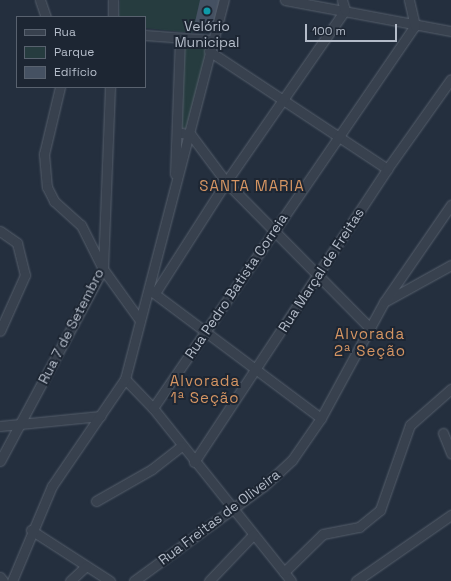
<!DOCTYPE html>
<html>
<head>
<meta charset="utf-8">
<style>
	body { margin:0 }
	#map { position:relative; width:451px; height:581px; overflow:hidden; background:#242f3e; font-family:"Space Grotesk",sans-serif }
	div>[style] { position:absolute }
	.green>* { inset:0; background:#263c3f }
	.building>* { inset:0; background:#455162 }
	.roads { filter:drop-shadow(0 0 1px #565f6c) drop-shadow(0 0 1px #565f6c) }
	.minor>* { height:9px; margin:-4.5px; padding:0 4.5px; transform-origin:4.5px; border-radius:4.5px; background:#38414e }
	.dots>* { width:11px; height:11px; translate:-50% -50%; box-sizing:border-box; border:2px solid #1d2633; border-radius:50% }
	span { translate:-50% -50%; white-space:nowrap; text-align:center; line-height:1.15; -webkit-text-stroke:4px #1d2633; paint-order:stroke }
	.poi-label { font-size:14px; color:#b4bcc9 }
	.street-label { font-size:14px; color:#b4bcc9 }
	.neighbourhood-label { font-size:15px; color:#d59563; letter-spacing:1px }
	.legend { position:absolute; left:16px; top:16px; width:130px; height:72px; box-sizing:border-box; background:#1d2633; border:1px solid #59626f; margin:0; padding:5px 7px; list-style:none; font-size:12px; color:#b4bcc9 }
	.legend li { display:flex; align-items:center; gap:8px; height:20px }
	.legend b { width:20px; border:1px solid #59626f }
	.scale { position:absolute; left:305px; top:24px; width:92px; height:18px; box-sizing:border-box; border:2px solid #b4bcc9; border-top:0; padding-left:5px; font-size:12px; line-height:14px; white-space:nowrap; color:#b4bcc9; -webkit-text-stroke:3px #1d2633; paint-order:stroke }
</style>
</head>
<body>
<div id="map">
	<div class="green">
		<div style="clip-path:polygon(120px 0,203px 0,192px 33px,145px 28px,145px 17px,119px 17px)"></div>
		<div style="clip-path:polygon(183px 40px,209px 42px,189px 130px,181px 127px)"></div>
	</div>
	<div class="building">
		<div style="clip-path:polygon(200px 0,221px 0,213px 26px,195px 22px)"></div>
	</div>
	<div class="roads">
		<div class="minor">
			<div style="left:40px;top:0;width:18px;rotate:71deg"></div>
			<div style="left:285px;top:0;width:169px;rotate:10.6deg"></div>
			<div style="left:113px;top:17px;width:17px;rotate:-90deg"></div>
			<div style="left:145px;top:35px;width:67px;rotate:4.3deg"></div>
			<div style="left:209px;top:51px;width:214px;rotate:33.5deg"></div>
			<div style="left:60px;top:87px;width:69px;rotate:103.4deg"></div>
			<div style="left:44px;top:154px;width:33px;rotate:85deg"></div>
			<div style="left:47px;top:187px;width:16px;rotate:63deg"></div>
			<div style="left:54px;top:201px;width:36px;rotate:42deg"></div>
			<div style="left:81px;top:225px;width:49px;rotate:63.4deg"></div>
			<div style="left:103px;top:269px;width:62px;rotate:54.2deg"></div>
			<div style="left:177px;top:132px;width:14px;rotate:12deg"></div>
			<div style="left:191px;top:135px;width:59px;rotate:53.3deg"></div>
			<div style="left:226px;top:182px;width:204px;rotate:45.4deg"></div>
			<div style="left:175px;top:174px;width:136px;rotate:-87.9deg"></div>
			<div style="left:0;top:231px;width:21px;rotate:35deg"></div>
			<div style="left:17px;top:243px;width:33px;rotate:76deg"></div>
			<div style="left:25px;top:275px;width:61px;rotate:114.1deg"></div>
			<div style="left:151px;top:291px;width:212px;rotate:36.8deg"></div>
			<div style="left:155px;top:293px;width:132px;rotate:-57.4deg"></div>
			<div style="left:226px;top:182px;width:209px;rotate:-55.3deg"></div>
			<div style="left:345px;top:10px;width:10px;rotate:-107deg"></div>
			<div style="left:386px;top:301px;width:74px;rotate:-29deg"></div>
			<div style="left:125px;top:379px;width:40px;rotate:46deg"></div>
			<div style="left:153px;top:408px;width:221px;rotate:51.4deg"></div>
			<div style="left:153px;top:408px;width:463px;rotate:-55.6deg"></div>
			<div style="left:415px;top:26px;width:27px;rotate:-103deg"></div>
			<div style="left:0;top:426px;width:101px;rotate:-5.7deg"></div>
			<div style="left:443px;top:433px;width:22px;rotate:68deg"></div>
			<div style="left:0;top:461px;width:218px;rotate:-61.8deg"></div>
			<div style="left:103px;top:269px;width:182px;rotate:-87.8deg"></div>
			<div style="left:194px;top:462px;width:351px;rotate:-56.6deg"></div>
			<div style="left:387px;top:169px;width:110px;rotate:-54.6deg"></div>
			<div style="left:96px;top:501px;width:64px;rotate:-29.7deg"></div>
			<div style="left:152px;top:469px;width:37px;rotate:-38deg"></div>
			<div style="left:31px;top:530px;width:94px;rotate:32.8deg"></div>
			<div style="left:284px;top:572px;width:54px;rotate:-44.3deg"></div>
			<div style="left:323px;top:534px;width:37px;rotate:-11deg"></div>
			<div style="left:359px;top:527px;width:27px;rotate:-39deg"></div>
			<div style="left:380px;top:510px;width:90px;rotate:-70.6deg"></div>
			<div style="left:410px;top:425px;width:55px;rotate:-41.3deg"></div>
			<div style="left:0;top:577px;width:5px;rotate:53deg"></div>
			<div style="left:12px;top:581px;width:103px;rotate:-67.2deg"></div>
			<div style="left:52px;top:486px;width:130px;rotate:-55.7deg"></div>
			<div style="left:125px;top:379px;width:392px;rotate:-75.4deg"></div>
			<div style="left:70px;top:581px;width:22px;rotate:-43deg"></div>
			<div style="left:134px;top:581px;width:161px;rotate:-36.2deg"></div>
			<div style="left:264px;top:486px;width:38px;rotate:-43deg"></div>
			<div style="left:292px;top:460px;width:51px;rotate:-55.4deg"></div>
			<div style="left:321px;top:418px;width:132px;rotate:-61.5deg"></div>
			<div style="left:384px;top:302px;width:118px;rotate:-55.4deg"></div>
			<div style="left:209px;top:581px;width:64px;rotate:-46.3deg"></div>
			<div style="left:356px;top:581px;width:116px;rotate:-34.8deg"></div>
		</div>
	</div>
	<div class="dots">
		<div style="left:207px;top:11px;background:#0f9aa8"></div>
	</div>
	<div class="poi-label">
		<span style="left:207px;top:34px">Velório<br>Municipal</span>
	</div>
	<div class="street-label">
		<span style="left:321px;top:270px;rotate:-57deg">Rua Marçal de Freitas</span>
		<span style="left:236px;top:286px;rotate:-56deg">Rua Pedro Batista Correia</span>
		<span style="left:71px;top:326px;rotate:-63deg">Rua 7 de Setembro</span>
		<span style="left:219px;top:517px;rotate:-37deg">Rua Freitas de Oliveira</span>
	</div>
	<div class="neighbourhood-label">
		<span style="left:252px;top:186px">SANTA MARIA</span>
		<span style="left:370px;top:342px">Alvorada<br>2ª Seção</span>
		<span style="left:205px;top:389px">Alvorada<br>1ª Seção</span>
	</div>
	<ul class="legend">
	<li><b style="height:5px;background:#38414e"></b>Rua</li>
	<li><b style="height:11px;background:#263c3f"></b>Parque</li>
	<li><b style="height:11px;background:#455162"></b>Edifício</li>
	</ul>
	<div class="scale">100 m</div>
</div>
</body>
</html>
